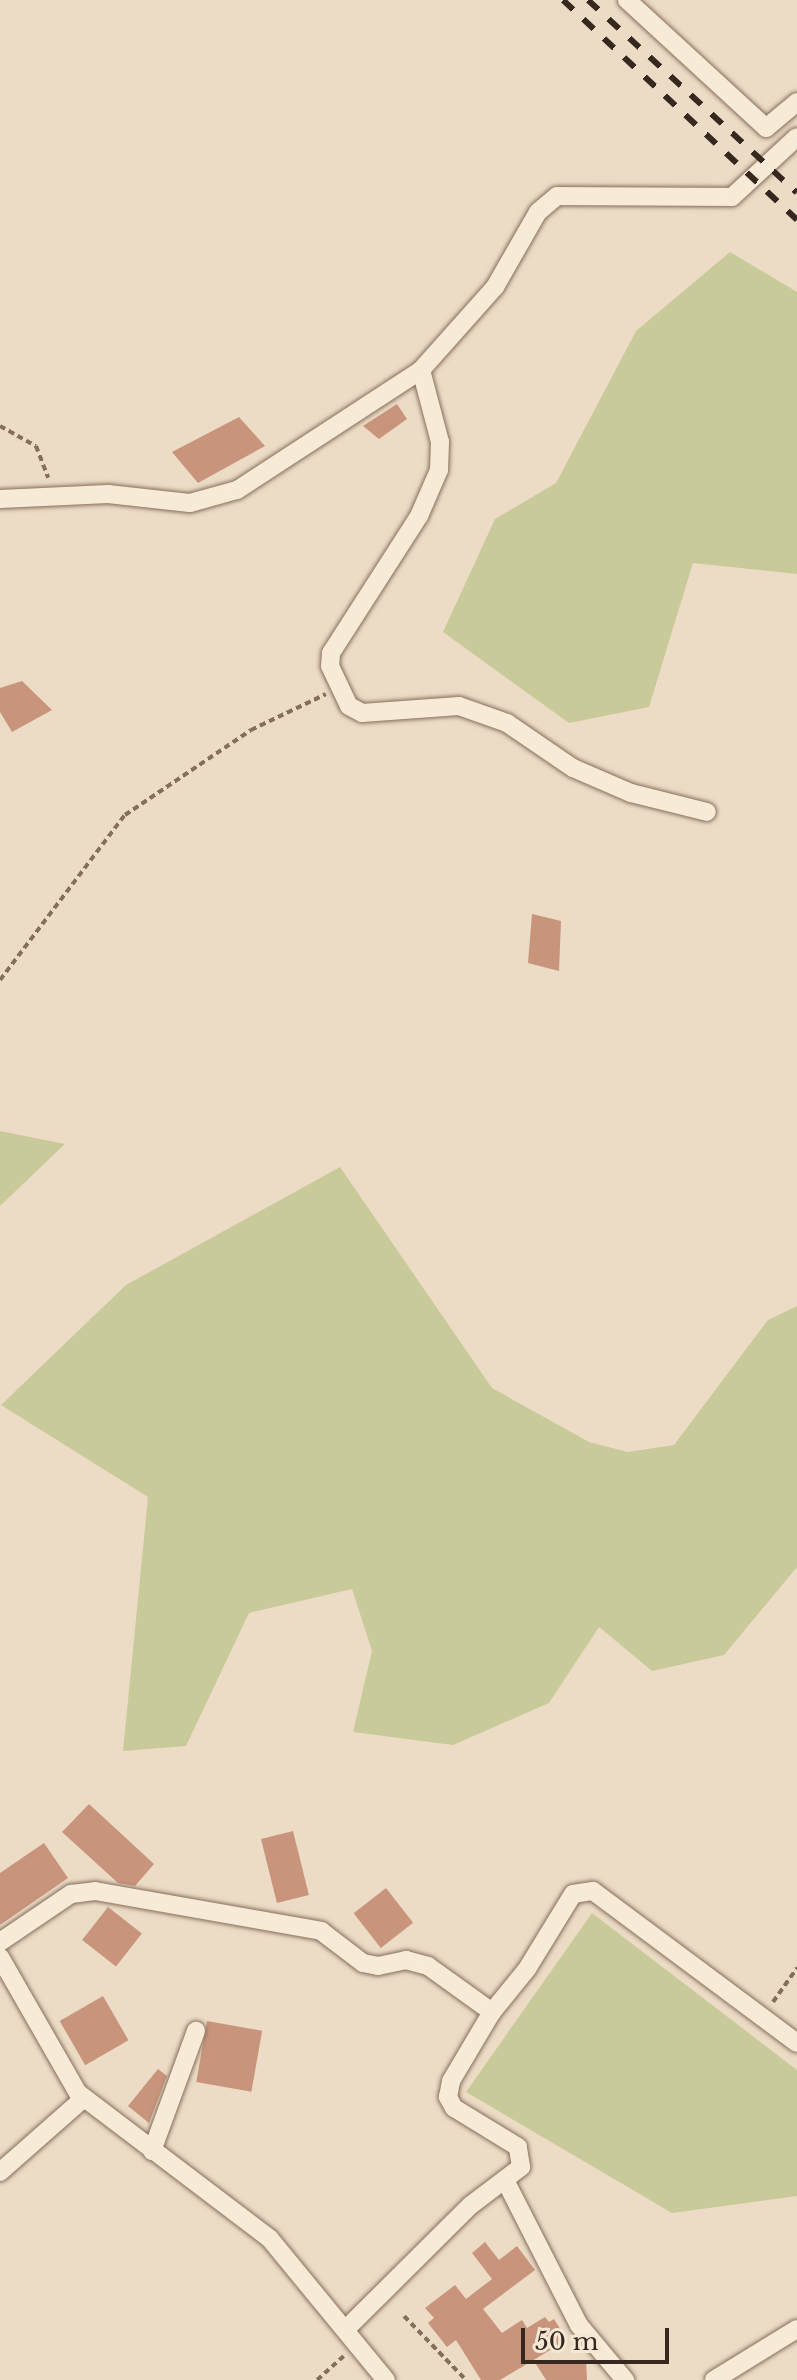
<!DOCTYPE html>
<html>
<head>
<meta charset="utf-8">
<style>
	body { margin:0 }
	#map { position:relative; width:797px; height:2380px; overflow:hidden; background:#ecdcc5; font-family:"Libre Baskerville",serif }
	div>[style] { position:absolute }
	.green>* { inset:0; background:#c9ca99 }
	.building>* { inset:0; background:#c8947c; transform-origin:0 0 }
	.path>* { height:4px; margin-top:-2px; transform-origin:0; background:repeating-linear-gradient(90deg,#866e5c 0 6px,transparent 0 10px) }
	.roads { filter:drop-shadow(0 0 2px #866e5c) drop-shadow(0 0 2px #866e5c) }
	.minor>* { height:18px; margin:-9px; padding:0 9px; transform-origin:9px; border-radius:9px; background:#f7ebd8 }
	.rail>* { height:6px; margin-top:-3px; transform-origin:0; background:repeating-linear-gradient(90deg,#37281f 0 14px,transparent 0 28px) }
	span { translate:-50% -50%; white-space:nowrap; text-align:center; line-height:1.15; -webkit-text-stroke:6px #f4e7d4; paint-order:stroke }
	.scale { position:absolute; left:521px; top:2328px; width:148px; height:36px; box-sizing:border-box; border:4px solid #37281f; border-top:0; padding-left:10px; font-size:24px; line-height:28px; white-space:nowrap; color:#37281f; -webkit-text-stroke:6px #f4e7d4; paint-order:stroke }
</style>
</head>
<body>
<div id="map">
	<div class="green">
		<div style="clip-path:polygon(730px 252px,797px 292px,797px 574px,693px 563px,649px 707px,569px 723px,443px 632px,495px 519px,556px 483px,636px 331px)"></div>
		<div style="clip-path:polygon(0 1131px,65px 1144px,0 1206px)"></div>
		<div style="clip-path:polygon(340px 1167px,492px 1388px,589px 1442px,628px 1452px,674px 1445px,768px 1320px,797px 1306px,797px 1567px,724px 1655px,652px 1671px,599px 1627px,549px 1703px,453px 1745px,353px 1732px,372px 1651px,352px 1589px,249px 1613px,186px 1746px,123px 1751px,148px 1497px,1px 1405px,126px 1285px)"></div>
		<div style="clip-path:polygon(592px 1913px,797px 2070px,797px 2196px,672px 2213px,466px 2092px)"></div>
	</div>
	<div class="building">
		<div style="clip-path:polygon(397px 404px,407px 419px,379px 439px,363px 426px)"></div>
		<div style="clip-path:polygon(239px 417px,265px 446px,198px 483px,172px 452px)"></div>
		<div style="clip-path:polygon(22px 681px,52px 710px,12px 732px,0 712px,0 688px)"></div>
		<div style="clip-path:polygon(532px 914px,561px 921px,559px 971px,528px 963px)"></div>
		<div style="clip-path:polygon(89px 1804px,154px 1864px,135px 1886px,118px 1883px,62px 1832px)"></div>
		<div style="left:293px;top:1831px;width:66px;height:33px;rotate:76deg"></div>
		<div style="clip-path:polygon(44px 1843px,68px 1878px,0 1925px,0 1873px)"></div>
		<div style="left:386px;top:1888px;width:44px;height:41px;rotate:52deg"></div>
		<div style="left:108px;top:1907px;width:43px;height:42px;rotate:38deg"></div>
		<div style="left:103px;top:1996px;width:51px;height:50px;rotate:60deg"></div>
		<div style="left:207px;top:2021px;width:56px;height:62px;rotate:10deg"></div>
		<div style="clip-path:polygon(158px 2069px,167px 2076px,149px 2123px,128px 2106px)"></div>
		<div style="clip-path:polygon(485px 2242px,499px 2260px,517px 2246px,535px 2270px,483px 2309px,502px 2333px,522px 2320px,527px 2328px,545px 2317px,549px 2322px,554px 2319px,567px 2340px,500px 2380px,481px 2380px,456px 2340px,447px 2347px,428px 2323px,434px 2318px,425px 2308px,455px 2285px,466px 2299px,492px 2279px,472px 2253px)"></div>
		<div style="clip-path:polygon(586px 2360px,587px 2380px,546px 2380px,534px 2361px)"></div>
	</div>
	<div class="path">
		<div style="left:0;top:426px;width:41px;rotate:29.1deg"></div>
		<div style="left:36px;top:446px;width:34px;rotate:69deg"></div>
		<div style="left:0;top:980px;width:207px;rotate:-52.9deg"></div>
		<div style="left:125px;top:815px;width:152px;rotate:-34deg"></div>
		<div style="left:251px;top:730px;width:83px;rotate:-25.6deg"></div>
		<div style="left:773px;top:2002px;width:42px;rotate:-54.8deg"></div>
		<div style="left:404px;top:2316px;width:89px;rotate:45.9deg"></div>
		<div style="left:317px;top:2380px;width:36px;rotate:-42deg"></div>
	</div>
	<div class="roads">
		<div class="minor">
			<div style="left:627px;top:0;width:189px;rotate:42.6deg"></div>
			<div style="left:766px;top:128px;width:40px;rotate:-40deg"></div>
			<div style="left:421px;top:370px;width:74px;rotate:75.2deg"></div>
			<div style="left:440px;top:442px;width:28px;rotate:92deg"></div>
			<div style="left:439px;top:470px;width:50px;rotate:113.5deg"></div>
			<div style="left:419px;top:516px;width:163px;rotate:122.7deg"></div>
			<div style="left:331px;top:653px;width:13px;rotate:94deg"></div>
			<div style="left:330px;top:666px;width:44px;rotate:64.6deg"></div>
			<div style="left:349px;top:706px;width:15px;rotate:28deg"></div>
			<div style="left:362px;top:713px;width:97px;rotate:-4.1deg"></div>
			<div style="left:459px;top:706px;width:51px;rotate:19.5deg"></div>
			<div style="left:507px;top:723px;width:80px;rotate:34.3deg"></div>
			<div style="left:573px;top:768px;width:63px;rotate:23.3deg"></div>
			<div style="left:631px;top:793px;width:78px;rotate:14deg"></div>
			<div style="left:0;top:499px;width:108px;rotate:-2.7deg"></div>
			<div style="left:108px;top:494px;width:82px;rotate:6.3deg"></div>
			<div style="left:190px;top:503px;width:49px;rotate:-15.5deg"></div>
			<div style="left:237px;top:490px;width:220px;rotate:-33.1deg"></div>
			<div style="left:421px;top:370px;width:111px;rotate:-48.3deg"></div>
			<div style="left:495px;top:287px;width:86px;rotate:-60.2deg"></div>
			<div style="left:538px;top:212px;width:25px;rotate:-40deg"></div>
			<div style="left:557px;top:196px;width:175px;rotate:0.3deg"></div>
			<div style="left:732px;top:197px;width:88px;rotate:-42.7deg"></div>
			<div style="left:0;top:1942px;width:86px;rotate:-34.1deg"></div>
			<div style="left:71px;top:1894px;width:24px;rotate:-7deg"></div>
			<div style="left:95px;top:1891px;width:230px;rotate:10deg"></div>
			<div style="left:321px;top:1931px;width:53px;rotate:37.3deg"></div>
			<div style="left:363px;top:1963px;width:15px;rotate:11deg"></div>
			<div style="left:378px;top:1966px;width:29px;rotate:-12deg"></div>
			<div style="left:406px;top:1960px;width:23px;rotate:15deg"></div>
			<div style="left:428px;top:1966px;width:79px;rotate:35.7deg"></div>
			<div style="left:0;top:1957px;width:157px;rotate:60.2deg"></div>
			<div style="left:78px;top:2093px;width:241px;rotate:37.2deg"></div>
			<div style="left:270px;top:2239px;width:183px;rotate:50.6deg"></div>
			<div style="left:152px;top:2151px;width:128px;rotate:-69.9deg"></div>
			<div style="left:0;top:2172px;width:112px;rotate:-41.4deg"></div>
			<div style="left:506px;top:2182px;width:161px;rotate:63deg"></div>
			<div style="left:579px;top:2325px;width:72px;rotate:50.1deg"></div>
			<div style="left:346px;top:2329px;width:176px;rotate:-44.8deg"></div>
			<div style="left:471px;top:2205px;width:63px;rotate:-37.2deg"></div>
			<div style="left:521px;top:2167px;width:20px;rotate:-99deg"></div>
			<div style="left:518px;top:2147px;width:75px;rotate:-148.6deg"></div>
			<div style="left:454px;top:2108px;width:13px;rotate:-119deg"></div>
			<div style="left:448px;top:2097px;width:16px;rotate:-79deg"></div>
			<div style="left:451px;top:2081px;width:80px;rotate:-59.3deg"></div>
			<div style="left:492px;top:2012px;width:55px;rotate:-50.9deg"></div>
			<div style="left:527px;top:1969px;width:88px;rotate:-58.5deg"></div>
			<div style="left:573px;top:1894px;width:20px;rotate:-9deg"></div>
			<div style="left:593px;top:1891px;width:254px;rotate:36.7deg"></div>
			<div style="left:714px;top:2380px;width:97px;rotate:-31.6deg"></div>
		</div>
	</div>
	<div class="rail">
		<div style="left:563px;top:0;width:321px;rotate:43.2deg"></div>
		<div style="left:588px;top:0;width:284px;rotate:42.7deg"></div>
	</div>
	<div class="scale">50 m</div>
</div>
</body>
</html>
